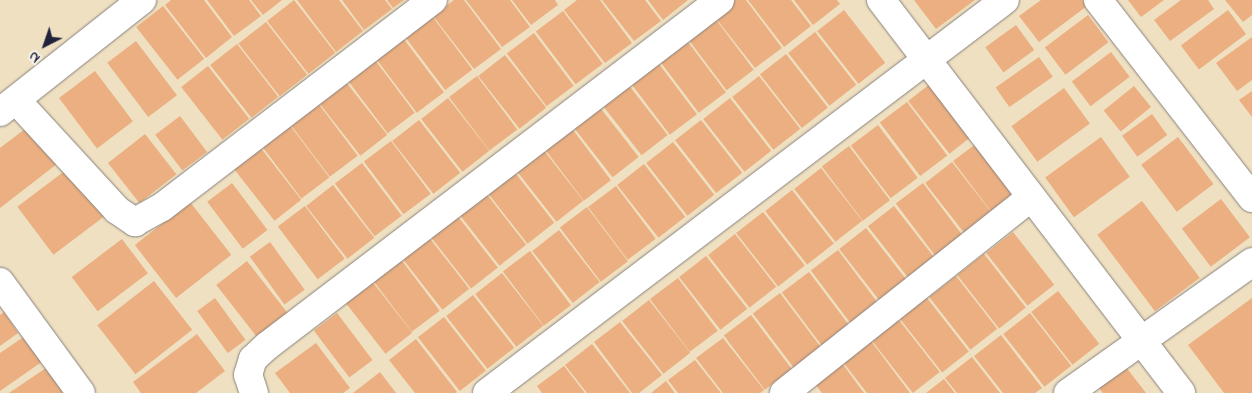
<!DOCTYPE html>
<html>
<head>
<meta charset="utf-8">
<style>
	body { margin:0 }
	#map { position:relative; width:1252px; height:393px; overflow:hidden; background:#efe0c1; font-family:"Indie Flower",sans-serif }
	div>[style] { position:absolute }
	.building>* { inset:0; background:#ebaf81; transform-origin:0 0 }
	.roads { filter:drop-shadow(0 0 1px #88817e) drop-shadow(0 0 1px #88817e) }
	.street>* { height:28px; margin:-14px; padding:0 14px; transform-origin:14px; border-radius:14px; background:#fff }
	span { translate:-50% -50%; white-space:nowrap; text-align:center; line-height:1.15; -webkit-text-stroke:4px #f7f3e8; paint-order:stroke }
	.north { position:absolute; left:20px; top:20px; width:50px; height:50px; -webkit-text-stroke:4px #f7f3e8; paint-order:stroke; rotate:221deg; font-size:14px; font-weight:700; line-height:20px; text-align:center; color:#22223b }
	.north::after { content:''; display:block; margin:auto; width:18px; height:22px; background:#22223b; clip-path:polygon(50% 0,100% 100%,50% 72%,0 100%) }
</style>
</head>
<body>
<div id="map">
	<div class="building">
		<div style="clip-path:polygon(171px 0,204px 0,232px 37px,206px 58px,165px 5px)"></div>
		<div style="clip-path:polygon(207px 0,249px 0,261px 16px,234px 36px)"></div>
		<div style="clip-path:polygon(251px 0,282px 0,263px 15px)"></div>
		<div style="left:294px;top:0;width:67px;height:34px;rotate:52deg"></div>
		<div style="clip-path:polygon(297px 0,339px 0,363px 31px,336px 52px)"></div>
		<div style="clip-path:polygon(342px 0,385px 0,392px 9px,364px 30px)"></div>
		<div style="clip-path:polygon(387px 0,404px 0,393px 8px)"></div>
		<div style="clip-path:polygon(454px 0,464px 0,501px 49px,474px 69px,433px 16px)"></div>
		<div style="clip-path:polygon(466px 0,510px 0,530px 27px,502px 47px)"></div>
		<div style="clip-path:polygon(512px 0,555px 0,558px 5px,531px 25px)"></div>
		<div style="clip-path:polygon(577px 0,600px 0,632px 43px,605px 63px,564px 10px)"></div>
		<div style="clip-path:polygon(602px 0,645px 0,661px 21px,634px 41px)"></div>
		<div style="clip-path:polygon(648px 0,688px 0,663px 20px)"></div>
		<div style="clip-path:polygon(735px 0,746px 0,782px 48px,755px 68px,714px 16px)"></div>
		<div style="clip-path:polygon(748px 0,791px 0,811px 26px,784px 47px)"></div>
		<div style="clip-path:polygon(794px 0,837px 0,840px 4px,813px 25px)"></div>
		<div style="clip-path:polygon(914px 0,975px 0,936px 29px)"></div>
		<div style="clip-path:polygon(1041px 0,1082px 0,1087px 6px,1039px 42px,1019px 16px)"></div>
		<div style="clip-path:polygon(1128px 0,1164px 0,1141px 17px)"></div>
		<div style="clip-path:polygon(1181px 0,1208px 0,1214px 9px,1170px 41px,1154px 20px)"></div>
		<div style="clip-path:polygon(1225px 0,1252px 0,1252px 15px,1243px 22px)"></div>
		<div style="left:163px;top:6px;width:67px;height:34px;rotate:52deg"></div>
		<div style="left:844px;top:10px;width:67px;height:34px;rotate:52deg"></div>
		<div style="left:1228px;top:10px;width:30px;height:59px;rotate:53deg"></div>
		<div style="left:563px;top:11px;width:66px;height:34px;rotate:53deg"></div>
		<div style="left:1088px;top:15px;width:34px;height:54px;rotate:53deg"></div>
		<div style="left:432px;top:16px;width:67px;height:34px;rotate:53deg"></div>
		<div style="left:714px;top:17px;width:66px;height:34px;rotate:53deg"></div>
		<div style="left:266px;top:22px;width:67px;height:35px;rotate:52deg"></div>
		<div style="left:1016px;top:25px;width:31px;height:38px;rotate:54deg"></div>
		<div style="left:815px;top:32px;width:67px;height:34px;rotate:52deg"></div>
		<div style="left:534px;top:33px;width:66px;height:34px;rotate:53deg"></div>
		<div style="clip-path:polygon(1252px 37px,1252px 80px,1237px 91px,1216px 63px)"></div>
		<div style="left:403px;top:38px;width:68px;height:34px;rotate:53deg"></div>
		<div style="left:685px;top:38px;width:68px;height:34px;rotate:53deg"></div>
		<div style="left:136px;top:41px;width:68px;height:36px;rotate:53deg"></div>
		<div style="left:237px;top:44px;width:67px;height:34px;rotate:52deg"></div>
		<div style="left:1111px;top:52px;width:31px;height:49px;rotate:53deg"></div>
		<div style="left:786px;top:54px;width:68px;height:33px;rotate:52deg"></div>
		<div style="left:505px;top:55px;width:67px;height:34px;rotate:52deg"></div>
		<div style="left:1039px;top:57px;width:24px;height:53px;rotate:55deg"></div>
		<div style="left:375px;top:60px;width:66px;height:34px;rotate:53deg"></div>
		<div style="left:656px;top:60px;width:68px;height:34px;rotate:53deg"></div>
		<div style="left:208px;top:66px;width:67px;height:34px;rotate:52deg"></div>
		<div style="left:95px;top:71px;width:63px;height:45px;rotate:53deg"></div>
		<div style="left:477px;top:76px;width:67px;height:35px;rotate:53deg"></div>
		<div style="left:759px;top:76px;width:67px;height:34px;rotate:52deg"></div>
		<div style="left:935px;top:80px;width:67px;height:34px;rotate:52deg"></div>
		<div style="left:346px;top:82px;width:67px;height:34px;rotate:52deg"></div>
		<div style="left:627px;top:83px;width:66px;height:33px;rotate:52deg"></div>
		<div style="left:1134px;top:86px;width:27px;height:39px;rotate:51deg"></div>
		<div style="left:1064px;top:88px;width:44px;height:65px;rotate:54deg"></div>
		<div style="clip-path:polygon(1252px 91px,1252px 117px,1239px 100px)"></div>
		<div style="left:448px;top:98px;width:67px;height:34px;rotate:52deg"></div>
		<div style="left:730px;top:98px;width:67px;height:34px;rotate:52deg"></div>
		<div style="left:907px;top:102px;width:67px;height:34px;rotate:53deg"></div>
		<div style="left:318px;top:103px;width:66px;height:35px;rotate:53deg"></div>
		<div style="left:598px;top:105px;width:66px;height:33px;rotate:52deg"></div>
		<div style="left:1152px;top:114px;width:26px;height:37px;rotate:54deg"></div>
		<div style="left:180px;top:116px;width:45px;height:31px;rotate:53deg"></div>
		<div style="left:419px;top:120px;width:67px;height:34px;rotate:52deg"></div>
		<div style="left:701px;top:120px;width:67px;height:33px;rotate:52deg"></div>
		<div style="left:289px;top:124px;width:67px;height:35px;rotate:53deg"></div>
		<div style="left:878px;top:125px;width:66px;height:34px;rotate:53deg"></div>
		<div style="clip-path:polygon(29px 126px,57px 164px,0 208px,0 148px)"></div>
		<div style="left:570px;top:126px;width:68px;height:34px;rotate:53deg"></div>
		<div style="left:145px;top:134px;width:51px;height:47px;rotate:52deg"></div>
		<div style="left:1101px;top:137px;width:49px;height:69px;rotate:54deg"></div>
		<div style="left:1178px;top:137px;width:59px;height:46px;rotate:53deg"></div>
		<div style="left:981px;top:140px;width:66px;height:35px;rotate:53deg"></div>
		<div style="left:391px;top:141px;width:66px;height:34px;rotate:53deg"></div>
		<div style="left:673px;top:142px;width:67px;height:34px;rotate:52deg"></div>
		<div style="left:849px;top:146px;width:68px;height:34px;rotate:53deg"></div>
		<div style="left:260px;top:147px;width:67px;height:34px;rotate:52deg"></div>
		<div style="left:542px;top:148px;width:67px;height:34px;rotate:52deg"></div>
		<div style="left:952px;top:162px;width:67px;height:34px;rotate:52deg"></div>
		<div style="left:362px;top:163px;width:66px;height:34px;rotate:53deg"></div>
		<div style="left:644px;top:164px;width:67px;height:34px;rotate:52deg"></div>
		<div style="left:70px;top:167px;width:60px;height:66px;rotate:53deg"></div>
		<div style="left:821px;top:168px;width:67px;height:34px;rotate:52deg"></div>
		<div style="left:513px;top:170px;width:67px;height:34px;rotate:52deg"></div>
		<div style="left:232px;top:183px;width:59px;height:31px;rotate:53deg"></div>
		<div style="left:923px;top:183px;width:68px;height:34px;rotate:53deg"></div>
		<div style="left:333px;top:185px;width:67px;height:34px;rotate:52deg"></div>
		<div style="left:616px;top:186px;width:66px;height:35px;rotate:53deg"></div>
		<div style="left:792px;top:190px;width:68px;height:34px;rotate:52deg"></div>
		<div style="left:485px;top:192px;width:67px;height:34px;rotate:52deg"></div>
		<div style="left:1221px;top:199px;width:48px;height:49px;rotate:53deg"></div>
		<div style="left:1142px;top:201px;width:96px;height:56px;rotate:53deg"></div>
		<div style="left:190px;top:202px;width:67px;height:70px;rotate:52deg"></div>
		<div style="left:305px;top:206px;width:66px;height:34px;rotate:53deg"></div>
		<div style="left:894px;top:206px;width:67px;height:33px;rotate:52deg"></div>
		<div style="left:587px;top:207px;width:68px;height:34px;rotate:53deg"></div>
		<div style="left:763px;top:212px;width:68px;height:34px;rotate:52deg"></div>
		<div style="left:456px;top:214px;width:68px;height:34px;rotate:52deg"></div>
		<div style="left:866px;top:228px;width:67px;height:34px;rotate:52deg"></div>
		<div style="left:559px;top:230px;width:66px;height:34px;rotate:52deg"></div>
		<div style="left:1013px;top:232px;width:67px;height:34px;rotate:52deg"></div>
		<div style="left:735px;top:234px;width:67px;height:34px;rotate:52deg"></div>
		<div style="left:428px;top:236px;width:67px;height:34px;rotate:52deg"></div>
		<div style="left:122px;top:239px;width:43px;height:63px;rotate:53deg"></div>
		<div style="left:270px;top:242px;width:59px;height:25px;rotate:54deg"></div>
		<div style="left:838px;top:250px;width:66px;height:34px;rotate:53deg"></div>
		<div style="left:530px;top:251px;width:68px;height:34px;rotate:53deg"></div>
		<div style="left:984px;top:254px;width:68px;height:34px;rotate:52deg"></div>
		<div style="left:706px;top:256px;width:67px;height:34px;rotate:52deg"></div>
		<div style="left:400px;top:258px;width:66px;height:35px;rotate:53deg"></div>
		<div style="left:247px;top:261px;width:70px;height:39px;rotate:52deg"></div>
		<div style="left:809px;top:272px;width:66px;height:34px;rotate:53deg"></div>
		<div style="left:502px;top:273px;width:67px;height:34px;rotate:52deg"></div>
		<div style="left:956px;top:276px;width:67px;height:34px;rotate:52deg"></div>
		<div style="left:678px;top:278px;width:66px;height:35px;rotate:53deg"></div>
		<div style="left:371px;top:280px;width:67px;height:34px;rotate:52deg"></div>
		<div style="left:154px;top:281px;width:62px;height:72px;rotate:52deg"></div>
		<div style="left:1058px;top:291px;width:67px;height:34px;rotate:52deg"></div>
		<div style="left:780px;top:293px;width:68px;height:34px;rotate:53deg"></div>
		<div style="left:473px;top:295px;width:67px;height:34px;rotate:52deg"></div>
		<div style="left:215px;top:298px;width:52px;height:22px;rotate:54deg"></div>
		<div style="left:927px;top:298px;width:68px;height:34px;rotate:52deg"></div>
		<div style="clip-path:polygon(1252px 298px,1252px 393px,1224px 393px,1188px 345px)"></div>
		<div style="left:649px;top:300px;width:67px;height:34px;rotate:52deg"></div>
		<div style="clip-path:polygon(4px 312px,18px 333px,0 346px,0 315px)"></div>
		<div style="left:337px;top:313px;width:59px;height:29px;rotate:53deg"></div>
		<div style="left:1030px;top:313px;width:67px;height:34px;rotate:52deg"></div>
		<div style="left:751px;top:315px;width:68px;height:34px;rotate:53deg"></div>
		<div style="left:444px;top:317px;width:68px;height:33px;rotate:52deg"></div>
		<div style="left:899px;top:320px;width:66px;height:34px;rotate:52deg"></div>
		<div style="clip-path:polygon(620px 322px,662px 375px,639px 393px,632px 393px,594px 342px)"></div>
		<div style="clip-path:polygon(197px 334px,225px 371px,196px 393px,141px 393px,133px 382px)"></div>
		<div style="clip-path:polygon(1001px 335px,1042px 388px,1035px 393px,1003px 393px,974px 356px)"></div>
		<div style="clip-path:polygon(25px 336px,43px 361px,0 391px,0 353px)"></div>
		<div style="clip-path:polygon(723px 338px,764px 390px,760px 393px,723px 393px,696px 358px)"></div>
		<div style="clip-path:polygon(416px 339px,457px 392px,456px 393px,415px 393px,389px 360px)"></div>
		<div style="clip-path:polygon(871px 341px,910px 393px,867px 393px,843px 362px)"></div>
		<div style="clip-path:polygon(316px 343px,350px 388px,343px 393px,290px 393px,275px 373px)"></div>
		<div style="clip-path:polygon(592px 344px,630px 393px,587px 393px,565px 365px)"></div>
		<div style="clip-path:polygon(972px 357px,1000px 393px,957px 393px,945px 378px)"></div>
		<div style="clip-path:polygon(695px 360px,721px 393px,678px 393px,668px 380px)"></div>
		<div style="clip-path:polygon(1122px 362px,1146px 393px,1103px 393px,1095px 383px)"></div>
		<div style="clip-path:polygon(842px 363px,864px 393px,822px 393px,815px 384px)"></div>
		<div style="clip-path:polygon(49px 366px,67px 391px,64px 393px,9px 393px)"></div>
		<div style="clip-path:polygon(564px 366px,585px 393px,542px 393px,537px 386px)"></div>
		<div style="clip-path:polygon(380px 372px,396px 393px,353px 393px)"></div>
		<div style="clip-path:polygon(944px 379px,955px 393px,926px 393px)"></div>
		<div style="clip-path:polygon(666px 381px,675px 393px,651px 393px)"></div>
	</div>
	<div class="roads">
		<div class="street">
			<div style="left:881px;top:0;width:494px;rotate:52.6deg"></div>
			<div style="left:1098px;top:0;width:251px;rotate:52.1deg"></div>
			<div style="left:16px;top:100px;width:149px;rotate:47.4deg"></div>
			<div style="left:117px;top:210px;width:22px;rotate:34deg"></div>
			<div style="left:135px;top:222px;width:31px;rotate:-29deg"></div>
			<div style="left:162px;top:207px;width:341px;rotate:-37.4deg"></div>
			<div style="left:0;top:112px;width:181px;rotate:-38.3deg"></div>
			<div style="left:0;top:282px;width:137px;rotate:53.9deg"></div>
			<div style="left:254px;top:393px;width:19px;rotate:-108deg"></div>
			<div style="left:248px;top:375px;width:17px;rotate:-73deg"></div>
			<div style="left:253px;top:359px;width:19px;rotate:-43deg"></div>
			<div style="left:267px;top:346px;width:570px;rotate:-37.37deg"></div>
			<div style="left:487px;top:393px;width:650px;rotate:-37.19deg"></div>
			<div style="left:784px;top:393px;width:315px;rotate:-38.4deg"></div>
			<div style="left:1068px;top:393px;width:226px;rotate:-35.4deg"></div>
		</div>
	</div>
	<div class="north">N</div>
</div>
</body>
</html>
